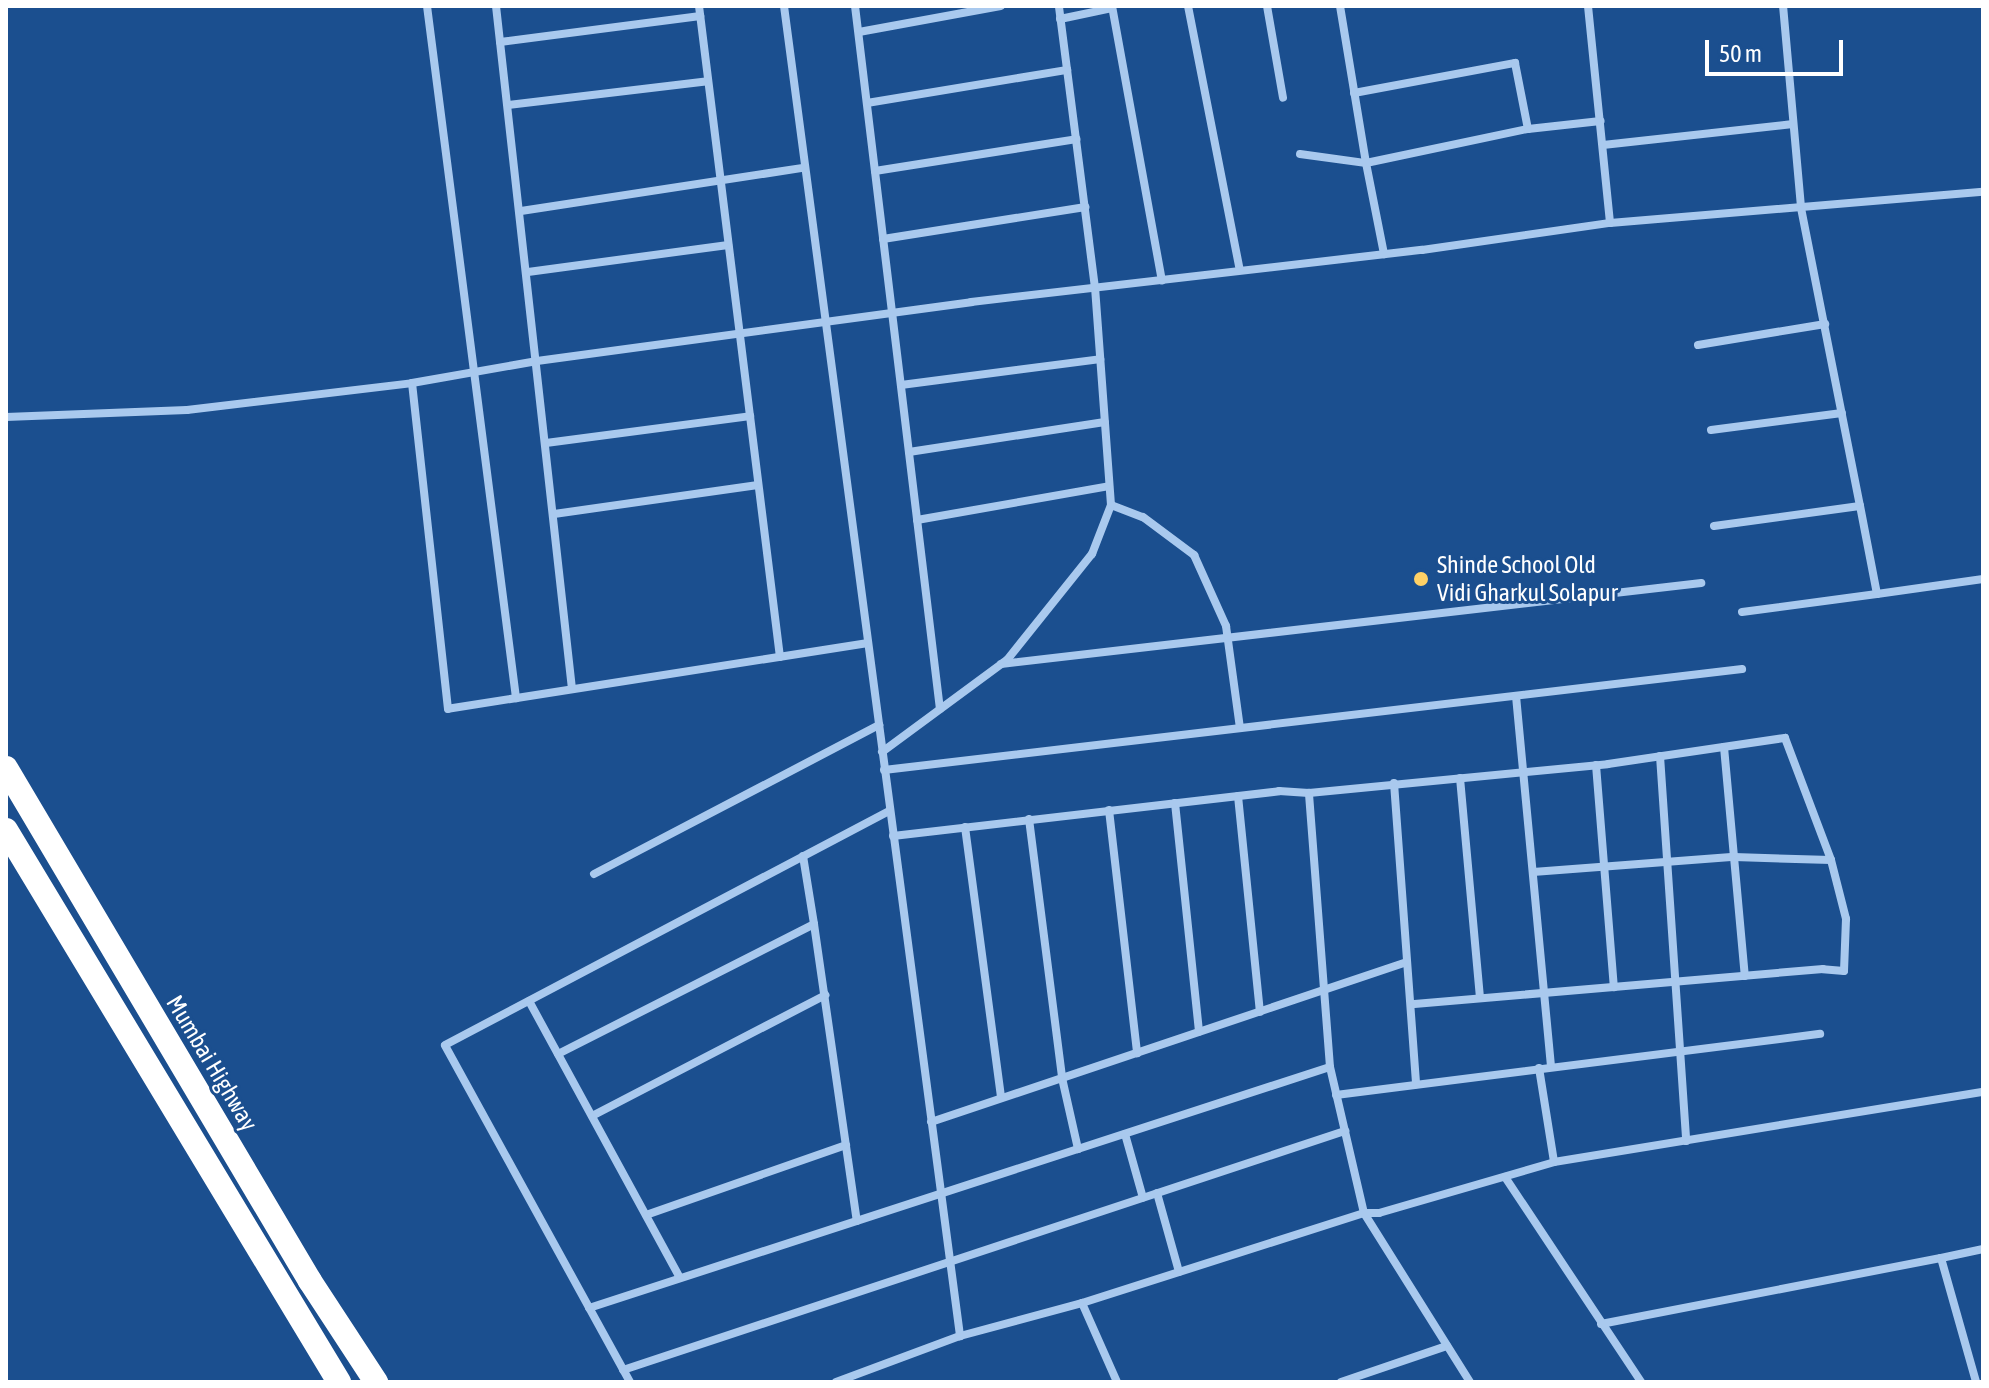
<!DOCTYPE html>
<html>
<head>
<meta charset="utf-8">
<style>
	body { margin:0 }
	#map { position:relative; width:1989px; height:1388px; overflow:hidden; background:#1b4f8f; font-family:"Asap Condensed",sans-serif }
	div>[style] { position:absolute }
	.street>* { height:8px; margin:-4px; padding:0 4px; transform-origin:4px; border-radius:4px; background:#a9c9ee }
	.highway>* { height:24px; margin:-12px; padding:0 12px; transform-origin:12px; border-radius:12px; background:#fff }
	.dots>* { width:22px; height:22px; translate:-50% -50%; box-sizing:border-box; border:4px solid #1b4f8f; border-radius:50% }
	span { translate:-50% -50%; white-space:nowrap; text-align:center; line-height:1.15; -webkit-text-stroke:6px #1b4f8f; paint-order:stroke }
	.poi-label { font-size:24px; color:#fff }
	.left { translate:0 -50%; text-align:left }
	.street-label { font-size:24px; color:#fff }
	.frame { position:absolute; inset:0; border:8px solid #fff; pointer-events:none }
	.scale { position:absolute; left:1705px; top:40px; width:138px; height:36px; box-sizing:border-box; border:4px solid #fff; border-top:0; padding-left:10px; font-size:24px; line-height:28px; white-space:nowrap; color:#fff; -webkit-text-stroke:6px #1b4f8f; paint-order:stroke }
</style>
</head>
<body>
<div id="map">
	<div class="street">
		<div style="left:427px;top:6px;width:698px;rotate:82.67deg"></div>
		<div style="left:496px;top:6px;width:687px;rotate:83.65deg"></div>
		<div style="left:699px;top:6px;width:656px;rotate:82.91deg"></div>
		<div style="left:784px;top:6px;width:1342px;rotate:82.46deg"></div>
		<div style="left:855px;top:6px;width:708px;rotate:83.11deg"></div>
		<div style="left:1112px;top:6px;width:279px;rotate:79.7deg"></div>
		<div style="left:1188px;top:6px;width:269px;rotate:78.9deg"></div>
		<div style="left:1267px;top:6px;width:93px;rotate:80.1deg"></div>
		<div style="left:1340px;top:6px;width:159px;rotate:80.6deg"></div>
		<div style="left:1366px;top:163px;width:166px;rotate:-11.9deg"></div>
		<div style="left:1528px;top:129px;width:73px;rotate:-6.3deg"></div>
		<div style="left:1588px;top:6px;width:218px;rotate:84.2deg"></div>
		<div style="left:1060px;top:19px;width:53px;rotate:-11.9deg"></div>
		<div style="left:859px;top:32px;width:144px;rotate:-10.4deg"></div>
		<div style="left:500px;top:42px;width:202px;rotate:-7.4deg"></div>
		<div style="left:1354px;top:93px;width:164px;rotate:-10.6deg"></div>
		<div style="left:1515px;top:63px;width:67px;rotate:78.9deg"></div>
		<div style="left:867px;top:103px;width:203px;rotate:-9.4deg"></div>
		<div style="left:508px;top:105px;width:201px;rotate:-6.8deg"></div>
		<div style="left:1603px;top:145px;width:191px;rotate:-6.3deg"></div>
		<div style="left:1300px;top:154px;width:67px;rotate:7.8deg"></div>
		<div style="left:1366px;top:163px;width:93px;rotate:78.8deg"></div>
		<div style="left:875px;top:171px;width:204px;rotate:-9deg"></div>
		<div style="left:521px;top:211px;width:285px;rotate:-8.7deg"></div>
		<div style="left:883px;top:239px;width:205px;rotate:-9deg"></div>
		<div style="left:528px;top:272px;width:202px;rotate:-7.7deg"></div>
		<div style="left:1698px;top:345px;width:129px;rotate:-9.4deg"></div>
		<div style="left:901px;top:385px;width:201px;rotate:-7.4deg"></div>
		<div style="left:6px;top:417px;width:181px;rotate:-2.2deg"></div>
		<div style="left:187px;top:410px;width:227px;rotate:-6.8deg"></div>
		<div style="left:1711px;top:430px;width:132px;rotate:-7.4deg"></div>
		<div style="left:546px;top:443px;width:206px;rotate:-7.5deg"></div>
		<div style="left:909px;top:452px;width:198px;rotate:-8.7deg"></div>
		<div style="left:1111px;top:505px;width:34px;rotate:21deg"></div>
		<div style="left:1143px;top:517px;width:64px;rotate:36.7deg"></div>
		<div style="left:1194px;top:555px;width:78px;rotate:65.7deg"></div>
		<div style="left:1226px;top:626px;width:103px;rotate:82.2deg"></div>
		<div style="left:554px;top:514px;width:206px;rotate:-8.1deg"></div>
		<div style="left:917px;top:520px;width:195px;rotate:-10deg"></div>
		<div style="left:1714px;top:526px;width:147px;rotate:-7.8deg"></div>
		<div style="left:1860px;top:506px;width:305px;rotate:-101.2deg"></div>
		<div style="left:1801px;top:207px;width:202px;rotate:-95.1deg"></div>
		<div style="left:1877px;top:594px;width:107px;rotate:-8.1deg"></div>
		<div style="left:1742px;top:612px;width:136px;rotate:-7.6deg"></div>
		<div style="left:1877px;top:594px;width:90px;rotate:-100.9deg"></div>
		<div style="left:868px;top:643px;width:425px;rotate:171.1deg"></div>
		<div style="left:448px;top:709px;width:328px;rotate:-96.3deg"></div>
		<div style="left:412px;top:383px;width:127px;rotate:-10deg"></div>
		<div style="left:537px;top:361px;width:438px;rotate:-7.7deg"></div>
		<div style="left:971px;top:302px;width:454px;rotate:-6.6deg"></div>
		<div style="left:1422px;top:250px;width:190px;rotate:-8.2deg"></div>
		<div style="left:1610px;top:223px;width:374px;rotate:-4.8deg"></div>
		<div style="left:1001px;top:664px;width:705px;rotate:-6.6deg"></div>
		<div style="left:1516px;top:696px;width:372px;rotate:84.6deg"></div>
		<div style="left:1724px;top:747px;width:230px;rotate:84.8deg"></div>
		<div style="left:882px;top:752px;width:155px;rotate:-36.4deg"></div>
		<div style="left:1007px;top:660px;width:136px;rotate:-51.3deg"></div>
		<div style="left:1092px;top:554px;width:53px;rotate:-68.8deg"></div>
		<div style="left:1111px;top:505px;width:218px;rotate:-94.2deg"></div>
		<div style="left:1095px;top:288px;width:284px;rotate:-97.3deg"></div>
		<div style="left:1660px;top:756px;width:386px;rotate:86.1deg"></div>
		<div style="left:1596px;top:765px;width:223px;rotate:85.4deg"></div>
		<div style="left:884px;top:770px;width:864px;rotate:-6.71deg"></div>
		<div style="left:1460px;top:778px;width:221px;rotate:84.8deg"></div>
		<div style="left:1394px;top:783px;width:302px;rotate:85.8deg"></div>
		<div style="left:1238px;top:796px;width:217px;rotate:84.2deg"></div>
		<div style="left:1175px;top:803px;width:230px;rotate:84deg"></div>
		<div style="left:1109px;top:810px;width:245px;rotate:83.4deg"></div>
		<div style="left:1029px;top:819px;width:261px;rotate:82.7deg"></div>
		<div style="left:1062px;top:1078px;width:73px;rotate:77.3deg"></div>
		<div style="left:965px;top:827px;width:273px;rotate:82.4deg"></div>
		<div style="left:893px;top:836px;width:389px;rotate:-6.6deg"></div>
		<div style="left:1279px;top:791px;width:30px;rotate:4deg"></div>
		<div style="left:1309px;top:793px;width:300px;rotate:-5.5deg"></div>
		<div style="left:1608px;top:764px;width:179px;rotate:-8.4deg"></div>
		<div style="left:1785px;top:738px;width:130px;rotate:69.3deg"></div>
		<div style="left:1831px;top:860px;width:61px;rotate:75.7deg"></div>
		<div style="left:1846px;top:919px;width:52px;rotate:92.2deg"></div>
		<div style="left:1844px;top:971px;width:21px;rotate:-175deg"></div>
		<div style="left:1823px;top:969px;width:413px;rotate:175.1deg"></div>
		<div style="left:803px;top:856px;width:69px;rotate:80.8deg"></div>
		<div style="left:1533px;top:872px;width:202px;rotate:-4.3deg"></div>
		<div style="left:1734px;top:857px;width:97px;rotate:1.8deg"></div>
		<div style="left:594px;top:874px;width:322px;rotate:-27.6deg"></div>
		<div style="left:529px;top:1001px;width:315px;rotate:61.4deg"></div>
		<div style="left:558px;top:1054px;width:287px;rotate:-26.9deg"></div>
		<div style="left:814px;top:924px;width:300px;rotate:81.8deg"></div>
		<div style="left:1330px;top:1067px;width:150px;rotate:76.9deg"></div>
		<div style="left:1364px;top:1213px;width:199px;rotate:57.9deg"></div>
		<div style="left:1539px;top:1068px;width:95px;rotate:80.9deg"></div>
		<div style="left:1336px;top:1095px;width:488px;rotate:-7.2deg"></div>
		<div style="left:592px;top:1116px;width:263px;rotate:-27.4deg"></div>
		<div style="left:931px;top:1122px;width:502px;rotate:-18.58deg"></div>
		<div style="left:1125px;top:1134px;width:66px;rotate:74.3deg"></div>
		<div style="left:1505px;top:1177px;width:246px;rotate:56.4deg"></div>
		<div style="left:1157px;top:1193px;width:82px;rotate:74.4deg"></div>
		<div style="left:646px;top:1215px;width:212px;rotate:-19.3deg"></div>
		<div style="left:1941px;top:1258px;width:43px;rotate:-12.1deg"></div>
		<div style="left:1082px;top:1303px;width:86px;rotate:66.1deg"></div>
		<div style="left:589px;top:1308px;width:779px;rotate:-18.02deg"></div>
		<div style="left:1330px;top:1067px;width:275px;rotate:-94.4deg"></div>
		<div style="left:1601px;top:1324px;width:346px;rotate:-11deg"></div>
		<div style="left:1941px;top:1258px;width:129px;rotate:74.2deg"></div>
		<div style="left:623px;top:1370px;width:761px;rotate:-18.32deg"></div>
		<div style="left:630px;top:1382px;width:384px;rotate:-118.8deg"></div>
		<div style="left:445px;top:1045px;width:502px;rotate:-27.79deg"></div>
		<div style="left:836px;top:1382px;width:132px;rotate:-20.4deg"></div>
		<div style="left:960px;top:1336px;width:126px;rotate:-15.1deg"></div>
		<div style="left:1082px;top:1303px;width:296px;rotate:-17.7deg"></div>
		<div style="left:1364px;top:1213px;width:15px"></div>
		<div style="left:1379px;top:1213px;width:182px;rotate:-16.2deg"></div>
		<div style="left:1554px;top:1162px;width:435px;rotate:-9.3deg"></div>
		<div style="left:1341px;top:1382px;width:112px;rotate:-18.8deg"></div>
	</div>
	<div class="highway">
		<div style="left:6px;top:768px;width:596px;rotate:59.35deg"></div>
		<div style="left:310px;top:1281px;width:121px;rotate:56.8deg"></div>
		<div style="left:6px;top:830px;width:645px;rotate:58.9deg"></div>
	</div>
	<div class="dots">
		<div style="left:1421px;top:579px;background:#ffd166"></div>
	</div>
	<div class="poi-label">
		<span class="left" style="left:1437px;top:579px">Shinde School Old<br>Vidi Gharkul Solapur</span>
	</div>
	<div class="street-label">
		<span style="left:212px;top:1063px;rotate:59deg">Mumbai Highway</span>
	</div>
	<div class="frame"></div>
	<div class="scale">50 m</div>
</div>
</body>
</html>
